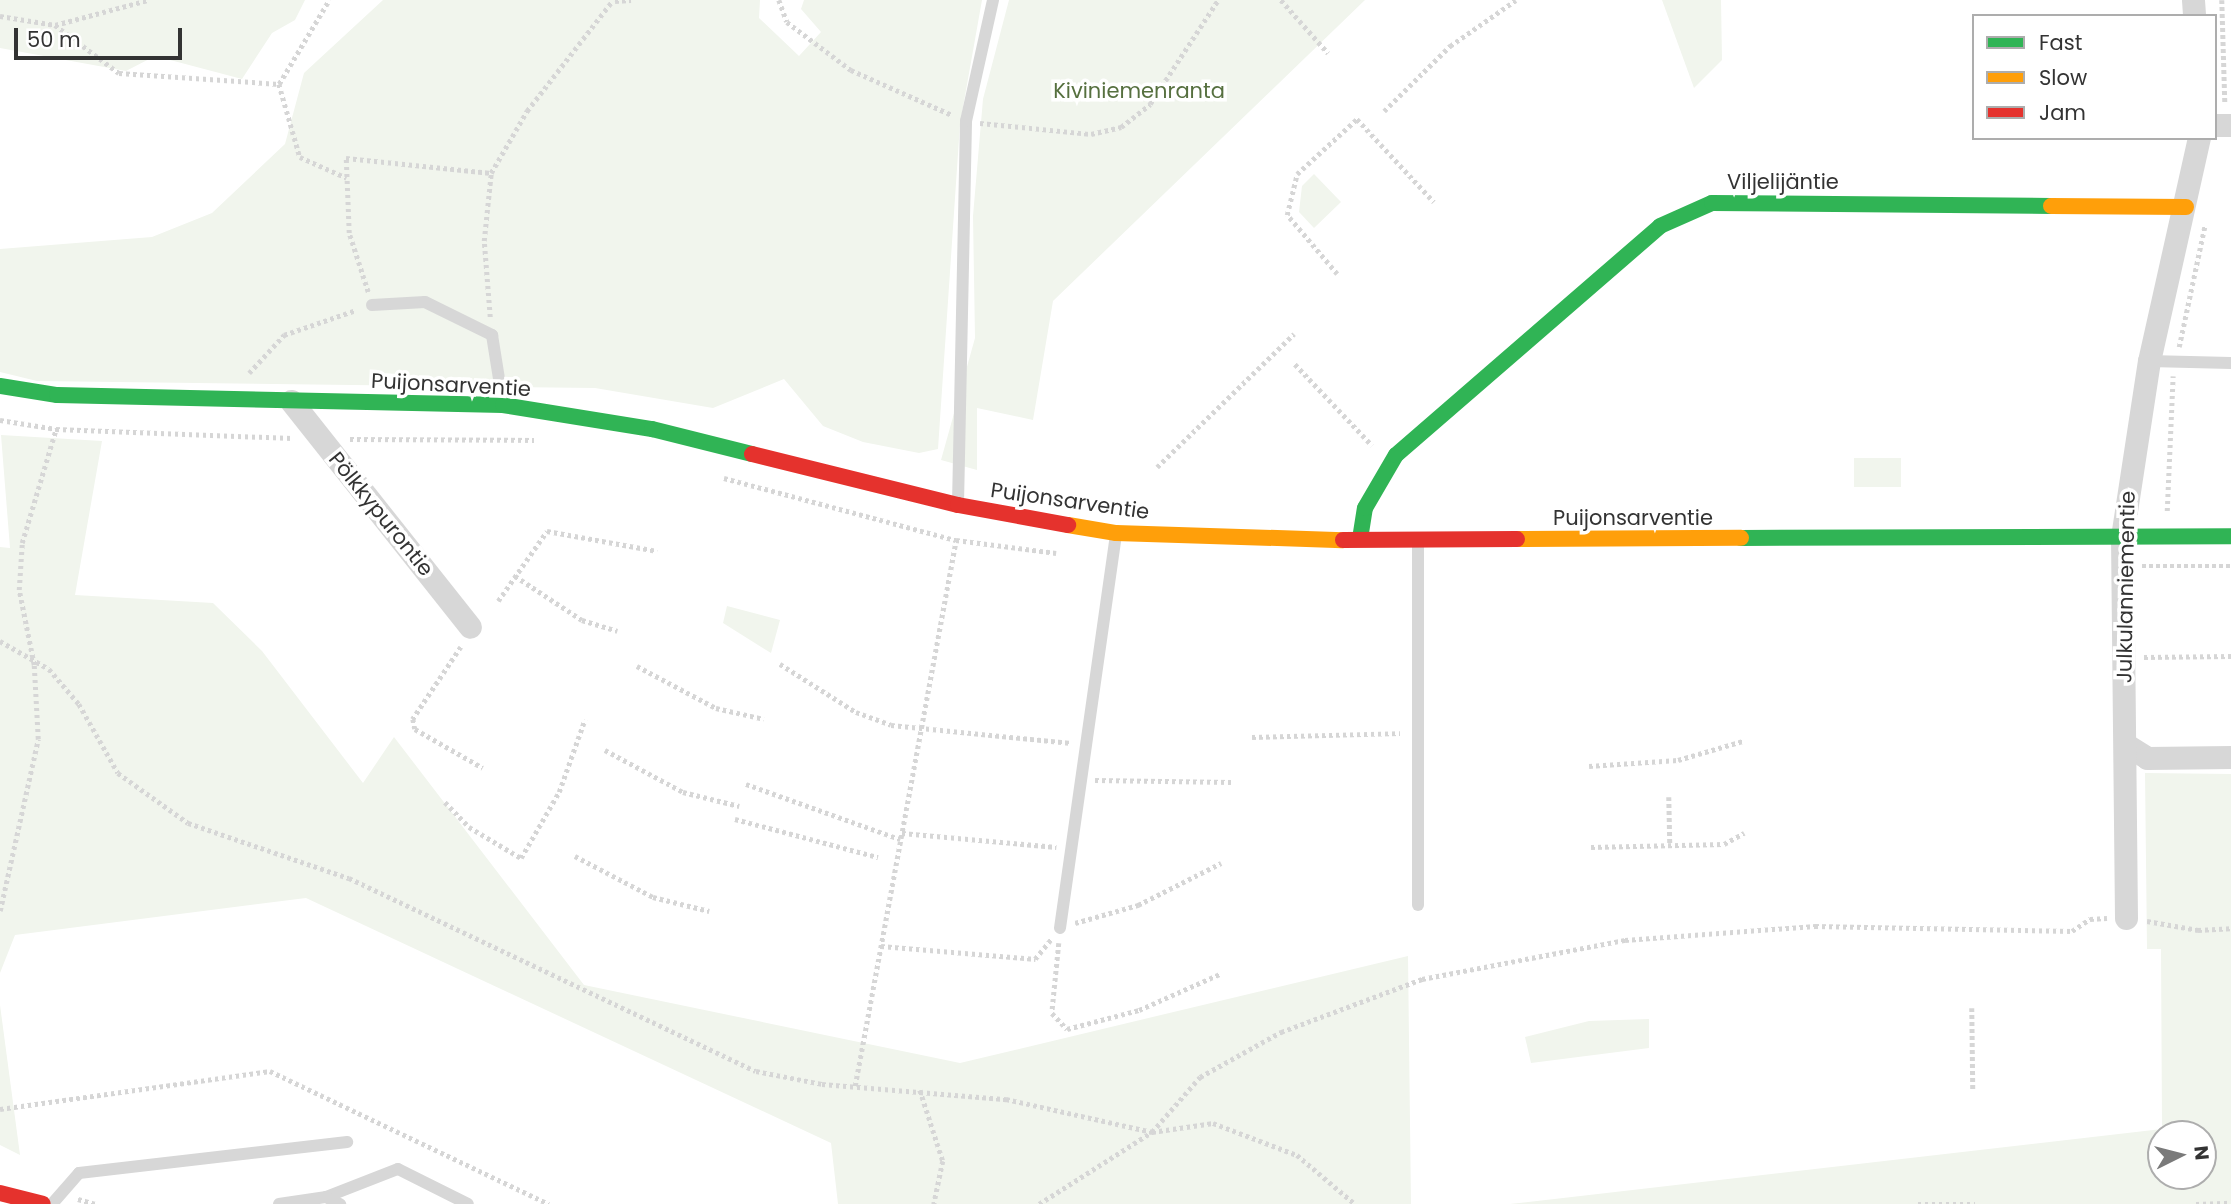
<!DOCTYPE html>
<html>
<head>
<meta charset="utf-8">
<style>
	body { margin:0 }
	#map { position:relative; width:2231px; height:1204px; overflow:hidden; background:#fff; font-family:Poppins,sans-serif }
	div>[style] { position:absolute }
	.green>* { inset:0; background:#f1f5ed; transform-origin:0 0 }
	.path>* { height:4.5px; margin-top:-2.25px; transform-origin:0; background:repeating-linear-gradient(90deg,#d6d6d6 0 3.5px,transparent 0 7px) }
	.lane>* { height:12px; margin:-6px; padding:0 6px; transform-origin:6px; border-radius:6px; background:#d7d7d7 }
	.street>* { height:23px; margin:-11.5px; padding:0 11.5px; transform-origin:11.5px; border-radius:11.5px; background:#d7d7d7 }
	.fast>* { height:16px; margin:-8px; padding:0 8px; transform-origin:8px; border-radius:8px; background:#30b455 }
	.slow>* { height:16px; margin:-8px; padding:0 8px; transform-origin:8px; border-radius:8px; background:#ff9f0a }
	.jam>* { height:16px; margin:-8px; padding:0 8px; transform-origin:8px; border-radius:8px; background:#e5322d }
	span { translate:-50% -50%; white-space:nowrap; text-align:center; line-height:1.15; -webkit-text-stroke:7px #fff; paint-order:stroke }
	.park-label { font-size:21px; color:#56703f }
	.street-label { font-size:21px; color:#333 }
	.legend { position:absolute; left:1972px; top:14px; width:245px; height:126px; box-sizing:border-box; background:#fff; border:2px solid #adadad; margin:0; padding:9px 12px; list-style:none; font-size:21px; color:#333 }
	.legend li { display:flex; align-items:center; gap:14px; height:35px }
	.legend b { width:35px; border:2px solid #adadad }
	.north { position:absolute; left:2147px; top:1120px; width:70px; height:70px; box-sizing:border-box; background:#fff; border:2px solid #adadad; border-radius:50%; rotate:84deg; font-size:19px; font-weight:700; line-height:28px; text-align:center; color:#333 }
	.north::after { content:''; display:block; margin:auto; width:24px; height:32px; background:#7a7a7a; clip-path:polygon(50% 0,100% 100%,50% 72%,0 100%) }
	.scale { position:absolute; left:14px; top:28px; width:168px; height:32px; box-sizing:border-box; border:4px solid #333; border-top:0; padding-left:9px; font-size:21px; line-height:24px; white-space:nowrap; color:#333; -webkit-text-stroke:5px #fff; paint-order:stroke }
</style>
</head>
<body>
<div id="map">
	<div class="green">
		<div style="clip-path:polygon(0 0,305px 0,295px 20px,272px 33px,242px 79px,155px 56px,126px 71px,0 48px)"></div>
		<div style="clip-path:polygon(383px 0,760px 0,759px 18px,799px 56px,821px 32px,801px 9px,804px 0,982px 0,960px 124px,938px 449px,919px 453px,863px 442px,823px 426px,784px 379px,713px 408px,595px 388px,37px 381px,0 372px,0 249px,152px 237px,212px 213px,285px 144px,304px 73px)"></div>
		<div style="clip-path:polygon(1009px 0,1365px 0,1053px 301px,1033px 420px,977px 408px,977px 470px,941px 460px,975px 338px,973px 216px,983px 99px)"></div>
		<div style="clip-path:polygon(1662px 0,1721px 0,1722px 60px,1694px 88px)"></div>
		<div style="clip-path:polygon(1314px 174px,1341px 202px,1314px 228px,1299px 212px,1302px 186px)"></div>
		<div style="clip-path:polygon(1px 435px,102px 441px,75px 595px,213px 603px,262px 651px,363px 783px,394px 737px,584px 985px,960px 1063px,1408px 956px,1411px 1204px,838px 1204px,831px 1143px,306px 898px,15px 935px,0 973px,0 547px,10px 548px)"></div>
		<div style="left:1901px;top:458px;width:29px;height:47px;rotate:90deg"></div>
		<div style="clip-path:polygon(727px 606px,780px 620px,771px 653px,723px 623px)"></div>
		<div style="clip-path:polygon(evenodd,2145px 773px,2231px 774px,2231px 1204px,1510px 1204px,2162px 1129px,2161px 949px,2147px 949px,2145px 773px,2161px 1134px,2203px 1134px,2203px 1176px,2161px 1176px,2161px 1134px)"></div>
		<div style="clip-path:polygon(0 1005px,20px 1155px,0 1145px)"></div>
		<div style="clip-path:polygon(1649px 1019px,1649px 1048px,1531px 1063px,1525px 1037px,1589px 1021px)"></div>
	</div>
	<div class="path">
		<div style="left:779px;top:0;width:23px;rotate:70deg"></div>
		<div style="left:787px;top:22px;width:80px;rotate:36.9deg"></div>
		<div style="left:851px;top:70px;width:111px;rotate:24deg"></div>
		<div style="left:1281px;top:0;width:71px;rotate:48.4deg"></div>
		<div style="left:2222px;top:0;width:103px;rotate:88.3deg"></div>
		<div style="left:615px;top:1px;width:16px;rotate:-4deg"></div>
		<div style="left:0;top:16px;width:56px;rotate:9.3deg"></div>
		<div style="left:55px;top:25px;width:96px;rotate:-15deg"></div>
		<div style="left:55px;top:25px;width:80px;rotate:36.9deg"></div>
		<div style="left:119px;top:73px;width:160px;rotate:3.9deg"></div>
		<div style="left:279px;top:84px;width:76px;rotate:74deg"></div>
		<div style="left:300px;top:157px;width:51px;rotate:24.1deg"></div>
		<div style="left:279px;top:84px;width:98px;rotate:-59.2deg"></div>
		<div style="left:1384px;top:111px;width:93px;rotate:-44.6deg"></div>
		<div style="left:1450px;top:46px;width:80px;rotate:-34.9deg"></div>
		<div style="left:980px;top:123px;width:112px;rotate:5.7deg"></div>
		<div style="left:1091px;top:134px;width:31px;rotate:-13deg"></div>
		<div style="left:1121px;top:127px;width:37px;rotate:-38deg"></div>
		<div style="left:1150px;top:104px;width:124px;rotate:-56.8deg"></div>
		<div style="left:1337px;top:274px;width:77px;rotate:-130.3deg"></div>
		<div style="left:1287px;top:215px;width:42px;rotate:-76.3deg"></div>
		<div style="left:1297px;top:174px;width:81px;rotate:-42.5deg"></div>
		<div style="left:1357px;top:119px;width:113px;rotate:47.1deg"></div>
		<div style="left:368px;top:292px;width:62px;rotate:-107.9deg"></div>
		<div style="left:349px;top:233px;width:75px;rotate:-92.3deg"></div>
		<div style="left:346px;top:158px;width:146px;rotate:5.9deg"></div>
		<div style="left:490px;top:317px;width:76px;rotate:-94.5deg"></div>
		<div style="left:484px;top:241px;width:68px;rotate:-84.1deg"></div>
		<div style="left:491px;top:173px;width:72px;rotate:-59.9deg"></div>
		<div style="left:527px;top:111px;width:140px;rotate:-52.2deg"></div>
		<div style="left:2179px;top:347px;width:125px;rotate:-78deg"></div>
		<div style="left:1295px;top:364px;width:112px;rotate:46.5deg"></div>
		<div style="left:249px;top:373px;width:52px;rotate:-47.4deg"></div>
		<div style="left:284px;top:335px;width:76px;rotate:-19.1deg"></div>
		<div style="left:0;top:420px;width:57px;rotate:9.1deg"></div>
		<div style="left:56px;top:429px;width:236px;rotate:2.2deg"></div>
		<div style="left:350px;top:439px;width:184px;rotate:0.3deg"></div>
		<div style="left:1157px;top:467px;width:191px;rotate:-44.2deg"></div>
		<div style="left:724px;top:478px;width:240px;rotate:15deg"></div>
		<div style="left:956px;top:540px;width:101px;rotate:7.4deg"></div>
		<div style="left:2167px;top:511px;width:135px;rotate:-87.5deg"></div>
		<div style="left:2142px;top:566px;width:89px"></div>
		<div style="left:515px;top:576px;width:80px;rotate:33.3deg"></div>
		<div style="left:582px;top:620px;width:37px;rotate:17deg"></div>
		<div style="left:498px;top:601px;width:85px;rotate:-55deg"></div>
		<div style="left:547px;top:531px;width:112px;rotate:10.3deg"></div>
		<div style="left:0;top:641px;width:56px;rotate:29.7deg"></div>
		<div style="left:49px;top:669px;width:46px;rotate:49.4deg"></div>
		<div style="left:79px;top:704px;width:79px;rotate:60.5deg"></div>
		<div style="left:118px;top:773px;width:86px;rotate:35.5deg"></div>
		<div style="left:188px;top:823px;width:170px;rotate:18.9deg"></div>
		<div style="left:349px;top:878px;width:450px;rotate:25.4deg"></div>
		<div style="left:756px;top:1071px;width:67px;rotate:11.1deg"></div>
		<div style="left:822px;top:1084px;width:185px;rotate:4.7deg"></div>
		<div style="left:1006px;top:1099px;width:150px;rotate:12.7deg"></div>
		<div style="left:1152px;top:1132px;width:62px;rotate:-8.4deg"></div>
		<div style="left:1213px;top:1123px;width:90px;rotate:20.9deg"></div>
		<div style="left:1297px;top:1155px;width:76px;rotate:40.2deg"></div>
		<div style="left:461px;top:647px;width:87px;rotate:123.7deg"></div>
		<div style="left:413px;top:719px;width:10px;rotate:79deg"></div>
		<div style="left:415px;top:729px;width:78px;rotate:29.8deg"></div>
		<div style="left:2144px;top:657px;width:87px;rotate:-0.7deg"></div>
		<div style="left:780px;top:664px;width:90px;rotate:32.3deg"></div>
		<div style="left:856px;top:712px;width:37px;rotate:20deg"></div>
		<div style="left:891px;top:725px;width:181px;rotate:5.7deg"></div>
		<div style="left:637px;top:666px;width:89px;rotate:28deg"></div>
		<div style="left:716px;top:708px;width:49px;rotate:12.9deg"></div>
		<div style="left:1252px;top:737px;width:148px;rotate:-1.5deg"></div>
		<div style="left:605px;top:750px;width:89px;rotate:28.3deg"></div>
		<div style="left:683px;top:792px;width:58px;rotate:14deg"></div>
		<div style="left:1589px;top:766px;width:89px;rotate:-3.9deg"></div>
		<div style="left:1678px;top:760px;width:68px;rotate:-16.3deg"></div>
		<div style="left:1095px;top:780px;width:136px;rotate:0.8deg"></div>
		<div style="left:746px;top:784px;width:164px;rotate:19.7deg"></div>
		<div style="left:1669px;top:797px;width:48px;rotate:88.8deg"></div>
		<div style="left:445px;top:802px;width:35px;rotate:46deg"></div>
		<div style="left:469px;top:827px;width:61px;rotate:30.8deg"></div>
		<div style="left:521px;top:858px;width:76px;rotate:-60.1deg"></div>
		<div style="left:559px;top:792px;width:77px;rotate:-70.4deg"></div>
		<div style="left:735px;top:819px;width:148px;rotate:14.9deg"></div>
		<div style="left:902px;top:833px;width:155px;rotate:5.2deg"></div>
		<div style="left:1591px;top:847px;width:133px;rotate:-1.3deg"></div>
		<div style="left:1724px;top:844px;width:23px;rotate:-29deg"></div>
		<div style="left:575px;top:856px;width:88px;rotate:27.7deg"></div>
		<div style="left:653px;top:897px;width:58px;rotate:14deg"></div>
		<div style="left:0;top:911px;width:176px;rotate:-77.5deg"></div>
		<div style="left:38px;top:739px;width:74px;rotate:-93.1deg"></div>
		<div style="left:34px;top:665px;width:76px;rotate:-101.3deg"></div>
		<div style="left:19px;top:590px;width:47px;rotate:-86.3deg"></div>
		<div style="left:22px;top:543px;width:119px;rotate:-73.4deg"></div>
		<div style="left:2147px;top:921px;width:52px;rotate:10deg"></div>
		<div style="left:2198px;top:930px;width:33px;rotate:-3deg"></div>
		<div style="left:1075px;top:923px;width:66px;rotate:-15.9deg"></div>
		<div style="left:1138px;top:905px;width:93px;rotate:-26.8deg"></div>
		<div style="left:1059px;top:943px;width:70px;rotate:95.7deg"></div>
		<div style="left:1052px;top:1013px;width:22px;rotate:47deg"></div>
		<div style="left:1067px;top:1029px;width:74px;rotate:-14.8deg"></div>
		<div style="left:1139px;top:1010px;width:89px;rotate:-24deg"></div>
		<div style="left:881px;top:946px;width:155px;rotate:4.8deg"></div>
		<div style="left:1035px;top:959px;width:26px;rotate:-51deg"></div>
		<div style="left:1972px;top:1008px;width:83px;rotate:89.3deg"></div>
		<div style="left:855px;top:1086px;width:555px;rotate:-79.52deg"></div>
		<div style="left:920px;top:1090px;width:75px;rotate:72.1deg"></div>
		<div style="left:943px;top:1161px;width:44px;rotate:101.8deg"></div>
		<div style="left:0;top:1109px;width:273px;rotate:-8deg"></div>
		<div style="left:270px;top:1071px;width:309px;rotate:25.5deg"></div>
		<div style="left:78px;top:1199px;width:19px;rotate:16deg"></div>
		<div style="left:1039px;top:1204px;width:134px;rotate:-32.5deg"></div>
		<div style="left:1152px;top:1132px;width:73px;rotate:-48.9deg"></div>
		<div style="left:1200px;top:1077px;width:93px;rotate:-29.1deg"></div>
		<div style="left:1281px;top:1032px;width:151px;rotate:-20.6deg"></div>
		<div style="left:1422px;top:979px;width:207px;rotate:-10.9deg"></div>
		<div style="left:1625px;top:940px;width:191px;rotate:-4.2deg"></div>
		<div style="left:1815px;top:926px;width:257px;rotate:1.1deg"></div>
		<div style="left:2072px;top:931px;width:22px;rotate:-34deg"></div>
		<div style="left:2090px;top:919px;width:17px;rotate:-3deg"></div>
		<div style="left:1918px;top:1204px;width:57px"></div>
		<div style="left:2196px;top:1204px;width:35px;rotate:-2deg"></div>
	</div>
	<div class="lane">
		<div style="left:372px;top:305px;width:53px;rotate:-3.2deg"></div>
		<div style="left:425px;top:302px;width:75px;rotate:26.2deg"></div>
		<div style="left:492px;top:335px;width:70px;rotate:80.9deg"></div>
		<div style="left:2149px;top:361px;width:82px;rotate:1.4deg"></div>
		<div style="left:958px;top:504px;width:383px;rotate:-88.8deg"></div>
		<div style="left:966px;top:121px;width:124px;rotate:-77.4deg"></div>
		<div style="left:1418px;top:539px;width:366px;rotate:90deg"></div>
		<div style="left:1060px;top:928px;width:399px;rotate:-81.9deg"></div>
		<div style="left:326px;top:1197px;width:77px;rotate:-21.3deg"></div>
		<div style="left:398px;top:1169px;width:78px;rotate:26.6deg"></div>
		<div style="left:52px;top:1204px;width:41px;rotate:-48.9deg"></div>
		<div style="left:79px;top:1173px;width:270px;rotate:-6.6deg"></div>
		<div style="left:279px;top:1204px;width:48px;rotate:-8.5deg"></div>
		<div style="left:326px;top:1197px;width:16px;rotate:27deg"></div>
	</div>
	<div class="street">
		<div style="left:2193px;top:0;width:16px;rotate:86deg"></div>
		<div style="left:2215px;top:125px;width:16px"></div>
		<div style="left:291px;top:401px;width:288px;rotate:51.6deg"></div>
		<div style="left:2125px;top:744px;width:26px;rotate:32deg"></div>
		<div style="left:2147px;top:758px;width:84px;rotate:-0.7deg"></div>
		<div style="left:2126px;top:918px;width:381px;rotate:-90.6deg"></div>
		<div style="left:2122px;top:537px;width:178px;rotate:-81.3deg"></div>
		<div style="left:2149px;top:361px;width:229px;rotate:-77.4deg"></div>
	</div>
	<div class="fast">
		<div style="left:0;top:386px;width:58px;rotate:9deg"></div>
		<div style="left:57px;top:395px;width:446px;rotate:1.3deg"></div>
		<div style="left:503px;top:405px;width:151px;rotate:9.2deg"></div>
		<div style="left:652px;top:429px;width:103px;rotate:14deg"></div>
		<div style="left:1741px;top:538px;width:490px;rotate:-0.2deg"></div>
		<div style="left:1360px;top:539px;width:31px;rotate:-81deg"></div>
		<div style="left:1365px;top:508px;width:61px;rotate:-59.7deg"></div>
		<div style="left:1396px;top:455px;width:349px;rotate:-40.9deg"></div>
		<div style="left:1660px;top:226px;width:57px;rotate:-23.9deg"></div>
		<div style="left:1712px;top:203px;width:339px;rotate:0.5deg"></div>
	</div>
	<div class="slow">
		<div style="left:2051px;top:206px;width:135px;rotate:0.4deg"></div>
		<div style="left:1068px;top:525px;width:49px;rotate:9.5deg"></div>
		<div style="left:1116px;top:533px;width:227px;rotate:1.8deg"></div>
		<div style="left:1517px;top:539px;width:224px;rotate:-0.3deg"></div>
	</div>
	<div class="jam">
		<div style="left:752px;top:454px;width:212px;rotate:13.9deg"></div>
		<div style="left:958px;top:505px;width:112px;rotate:10.3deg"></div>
		<div style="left:1343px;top:540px;width:174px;rotate:-0.3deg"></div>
		<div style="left:0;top:1193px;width:44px;rotate:14.3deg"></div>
	</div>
	<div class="park-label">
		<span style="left:1139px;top:91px">Kiviniemenranta</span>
	</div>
	<div class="street-label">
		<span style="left:1783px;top:182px">Viljelijäntie</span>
		<span style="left:451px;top:385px;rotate:3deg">Puijonsarventie</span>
		<span style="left:1070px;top:501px;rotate:8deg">Puijonsarventie</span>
		<span style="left:381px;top:514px;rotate:51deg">Pölkkypurontie</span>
		<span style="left:1633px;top:518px">Puijonsarventie</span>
		<span style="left:2126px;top:587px;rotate:-89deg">Julkulanniementie</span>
	</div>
	<ul class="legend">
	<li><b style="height:9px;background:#30b455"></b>Fast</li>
	<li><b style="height:9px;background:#ff9f0a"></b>Slow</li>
	<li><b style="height:9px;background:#e5322d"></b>Jam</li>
	</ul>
	<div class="north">N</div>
	<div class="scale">50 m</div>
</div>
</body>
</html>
